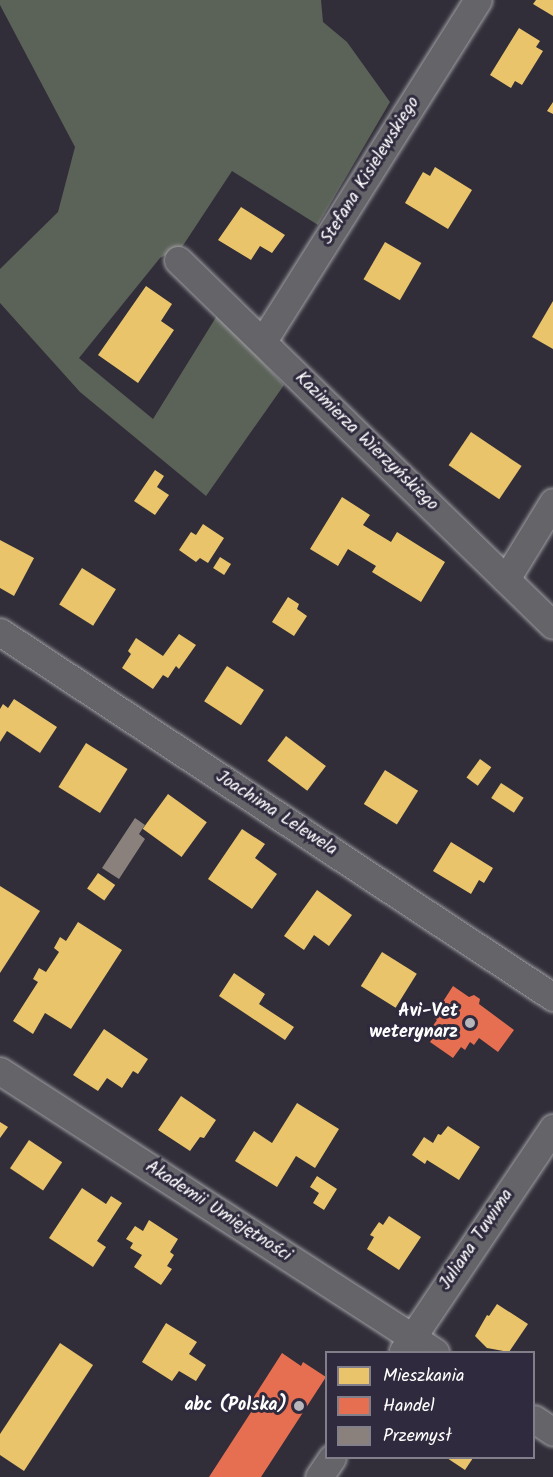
<!DOCTYPE html>
<html>
<head>
<meta charset="utf-8">
<style>
	body { margin:0 }
	#map { position:relative; width:553px; height:1477px; overflow:hidden; background:#312e39; font-family:Kalam,sans-serif }
	div>[style] { position:absolute }
	.green>* { inset:0; background:#5b6258 }
	.homes>* { inset:0; background:#e9c46a; transform-origin:0 0 }
	.shops>* { inset:0; background:#e76f51 }
	.industry>* { inset:0; background:#8a817c }
	.roads { filter:drop-shadow(0 0 2px #a2a1a6) drop-shadow(0 0 2px #a2a1a6) }
	.minor>* { height:27px; margin:-13.5px; padding:0 13.5px; transform-origin:13.5px; border-radius:13.5px; background:#656469 }
	.dots>* { width:16px; height:16px; translate:-50% -50%; box-sizing:border-box; border:3px solid #2f2a3d; border-radius:50% }
	span { translate:-50% -50%; white-space:nowrap; text-align:center; line-height:1.15; -webkit-text-stroke:6px #2f2a3d; paint-order:stroke }
	.street-label { font-size:18px; color:#fff }
	.poi-label { font-size:18px; color:#fff; font-weight:700 }
	.right { translate:-100% -50%; text-align:right }
	.legend { position:absolute; left:325px; top:1351px; width:210px; height:108px; box-sizing:border-box; background:#2f2a3d; border:2px solid #827f8b; margin:0; padding:8px 10px; list-style:none; font-size:18px; color:#fff }
	.legend li { display:flex; align-items:center; gap:12px; height:30px }
	.legend b { width:30px; border:2px solid #827f8b }
</style>
</head>
<body>
<div id="map">
	<div class="green">
		<div style="clip-path:polygon(0 0,321px 0,323px 22px,347px 42px,390px 102px,318px 225px,232px 171px,182px 247px,160px 258px,79px 358px,153px 419px,218px 314px,284px 385px,206px 496px,80px 392px,0 303px,0 269px,58px 212px,75px 147px,0 5px)"></div>
	</div>
	<div class="homes">
		<div style="clip-path:polygon(536px 0,553px 0,553px 16px,533px 4px)"></div>
		<div style="clip-path:polygon(519px 28px,540px 41px,536px 47px,543px 51px,522px 85px,515px 81px,511px 88px,490px 75px)"></div>
		<div style="clip-path:polygon(553px 102px,553px 114px,547px 111px)"></div>
		<div style="clip-path:polygon(435px 167px,472px 190px,448px 229px,405px 203px,423px 172px,430px 176px)"></div>
		<div style="clip-path:polygon(241px 207px,285px 235px,272px 253px,260px 246px,251px 260px,218px 240px)"></div>
		<div style="left:385px;top:242px;width:42px;height:43px;rotate:30deg"></div>
		<div style="clip-path:polygon(146px 286px,172px 304px,161px 321px,174px 330px,138px 383px,98px 355px)"></div>
		<div style="clip-path:polygon(553px 301px,553px 349px,532px 337px)"></div>
		<div style="left:471px;top:432px;width:61px;height:40px;rotate:34deg"></div>
		<div style="clip-path:polygon(155px 470px,164px 476px,157px 487px,169px 495px,155px 515px,134px 501px)"></div>
		<div style="clip-path:polygon(342px 497px,370px 515px,363px 525px,391px 542px,397px 532px,445px 562px,421px 602px,372px 572px,376px 566px,348px 549px,338px 566px,310px 549px)"></div>
		<div style="clip-path:polygon(203px 524px,224px 538px,208px 563px,200px 558px,196px 562px,179px 550px,191px 532px,196px 535px)"></div>
		<div style="clip-path:polygon(0 540px,34px 558px,14px 596px,0 588px)"></div>
		<div style="left:220px;top:557px;width:13px;height:13px;rotate:32deg"></div>
		<div style="left:82px;top:568px;width:40px;height:43px;rotate:32deg"></div>
		<div style="clip-path:polygon(288px 597px,299px 604px,297px 609px,307px 616px,294px 636px,272px 622px)"></div>
		<div style="clip-path:polygon(179px 634px,196px 645px,179px 669px,176px 666px,168px 678px,163px 675px,153px 689px,122px 668px,131px 654px,128px 651px,136px 638px,163px 656px)"></div>
		<div style="left:227px;top:666px;width:44px;height:42px;rotate:33deg"></div>
		<div style="clip-path:polygon(14px 699px,57px 727px,40px 753px,7px 731px,0 742px,0 709px,3px 704px,8px 708px)"></div>
		<div style="left:286px;top:736px;width:50px;height:31px;rotate:37deg"></div>
		<div style="left:86px;top:743px;width:49px;height:52px;rotate:32deg"></div>
		<div style="left:480px;top:759px;width:14px;height:23px;rotate:36deg"></div>
		<div style="left:385px;top:770px;width:39px;height:40px;rotate:32deg"></div>
		<div style="left:501px;top:783px;width:27px;height:18px;rotate:33deg"></div>
		<div style="left:168px;top:794px;width:48px;height:43px;rotate:36deg"></div>
		<div style="clip-path:polygon(242px 829px,265px 844px,255px 858px,277px 874px,252px 909px,208px 879px)"></div>
		<div style="clip-path:polygon(451px 842px,493px 868px,484px 883px,479px 880px,471px 894px,433px 871px)"></div>
		<div style="left:98px;top:873px;width:21px;height:19px;rotate:35deg"></div>
		<div style="clip-path:polygon(0 886px,40px 911px,0 973px)"></div>
		<div style="clip-path:polygon(317px 890px,352px 915px,329px 946px,314px 935px,304px 950px,284px 936px)"></div>
		<div style="clip-path:polygon(78px 922px,122px 950px,71px 1029px,45px 1013px,33px 1034px,13px 1021px,38px 982px,33px 979px,39px 968px,46px 972px,59px 952px,54px 948px,60px 937px,66px 941px)"></div>
		<div style="left:382px;top:952px;width:41px;height:40px;rotate:32deg"></div>
		<div style="clip-path:polygon(234px 973px,265px 994px,259px 1004px,294px 1027px,285px 1040px,219px 996px)"></div>
		<div style="clip-path:polygon(104px 1029px,148px 1059px,138px 1074px,133px 1071px,122px 1088px,107px 1078px,98px 1091px,73px 1075px)"></div>
		<div style="clip-path:polygon(181px 1096px,216px 1120px,204px 1138px,200px 1137px,190px 1151px,158px 1130px)"></div>
		<div style="clip-path:polygon(297px 1103px,339px 1129px,315px 1168px,296px 1156px,277px 1187px,235px 1161px,254px 1131px,272px 1143px)"></div>
		<div style="clip-path:polygon(0 1122px,8px 1127px,0 1138px)"></div>
		<div style="clip-path:polygon(448px 1126px,480px 1147px,459px 1180px,427px 1160px,425px 1164px,412px 1155px,424px 1137px,433px 1143px,438px 1134px,441px 1135px)"></div>
		<div style="left:29px;top:1140px;width:40px;height:34px;rotate:34deg"></div>
		<div style="clip-path:polygon(317px 1176px,337px 1189px,324px 1210px,313px 1203px,319px 1193px,310px 1187px)"></div>
		<div style="clip-path:polygon(82px 1188px,106px 1204px,111px 1196px,122px 1203px,97px 1241px,106px 1247px,93px 1267px,49px 1238px)"></div>
		<div style="clip-path:polygon(389px 1216px,421px 1237px,399px 1270px,367px 1249px,374px 1237px,370px 1235px,379px 1222px,383px 1225px)"></div>
		<div style="clip-path:polygon(149px 1220px,178px 1239px,170px 1252px,174px 1255px,167px 1266px,172px 1269px,161px 1285px,134px 1267px,142px 1255px,130px 1248px,133px 1243px,126px 1239px,135px 1226px,143px 1231px)"></div>
		<div style="clip-path:polygon(497px 1304px,528px 1324px,509px 1352px,487px 1348px,475px 1336px,487px 1315px,489px 1316px)"></div>
		<div style="clip-path:polygon(166px 1323px,197px 1342px,189px 1354px,206px 1365px,196px 1381px,179px 1371px,172px 1381px,142px 1362px)"></div>
		<div style="clip-path:polygon(60px 1343px,93px 1365px,24px 1471px,0 1455px,0 1434px)"></div>
		<div style="clip-path:polygon(447px 1458px,473px 1458px,465px 1470px)"></div>
	</div>
	<div class="shops">
		<div style="clip-path:polygon(453px 986px,469px 997px,474px 995px,480px 999px,479px 1004px,514px 1030px,498px 1052px,479px 1038px,474px 1045px,470px 1042px,465px 1050px,461px 1047px,453px 1058px,430px 1042px,438px 1031px,432px 1027px,437px 1020px,433px 1017px)"></div>
		<div style="clip-path:polygon(282px 1353px,301px 1366px,303px 1362px,326px 1377px,261px 1477px,209px 1477px,257px 1403px,252px 1400px)"></div>
	</div>
	<div class="industry">
		<div style="clip-path:polygon(135px 818px,145px 825px,139px 834px,145px 839px,119px 879px,102px 868px)"></div>
	</div>
	<div class="roads">
		<div class="minor">
			<div style="left:178px;top:260px;width:523px;rotate:44.23deg"></div>
			<div style="left:263px;top:341px;width:403px;rotate:-57.8deg"></div>
			<div style="left:506px;top:579px;width:90px;rotate:-58.6deg"></div>
			<div style="left:0;top:632px;width:663px;rotate:33.43deg"></div>
			<div style="left:0;top:1071px;width:518px;rotate:32.86deg"></div>
			<div style="left:403px;top:1351px;width:269px;rotate:-56.1deg"></div>
			<div style="left:534px;top:1419px;width:23px;rotate:34deg"></div>
			<div style="left:319px;top:1477px;width:23px;rotate:-56deg"></div>
		</div>
	</div>
	<div class="dots">
		<div style="left:470px;top:1023px;background:#b7b6ba"></div>
		<div style="left:299px;top:1406px;background:#b7b6ba"></div>
	</div>
	<div class="street-label">
		<span style="left:371px;top:171px;rotate:-58deg">Stefana Kisielewskiego</span>
		<span style="left:366px;top:442px;rotate:44deg">Kazimierza Wierzyńskiego</span>
		<span style="left:276px;top:814px;rotate:33deg">Joachima Lelewela</span>
		<span style="left:218px;top:1212px;rotate:33deg">Akademii Umiejętności</span>
		<span style="left:477px;top:1240px;rotate:-56deg">Juliana Tuwima</span>
	</div>
	<div class="poi-label">
		<span class="right" style="left:458px;top:1023px">Avi-Vet<br>weterynarz</span>
		<span class="right" style="left:287px;top:1406px">abc (Polska)</span>
	</div>
	<ul class="legend">
	<li><b style="height:16px;background:#e9c46a"></b>Mieszkania</li>
	<li><b style="height:16px;background:#e76f51"></b>Handel</li>
	<li><b style="height:16px;background:#8a817c"></b>Przemysł</li>
	</ul>
</div>
</body>
</html>
